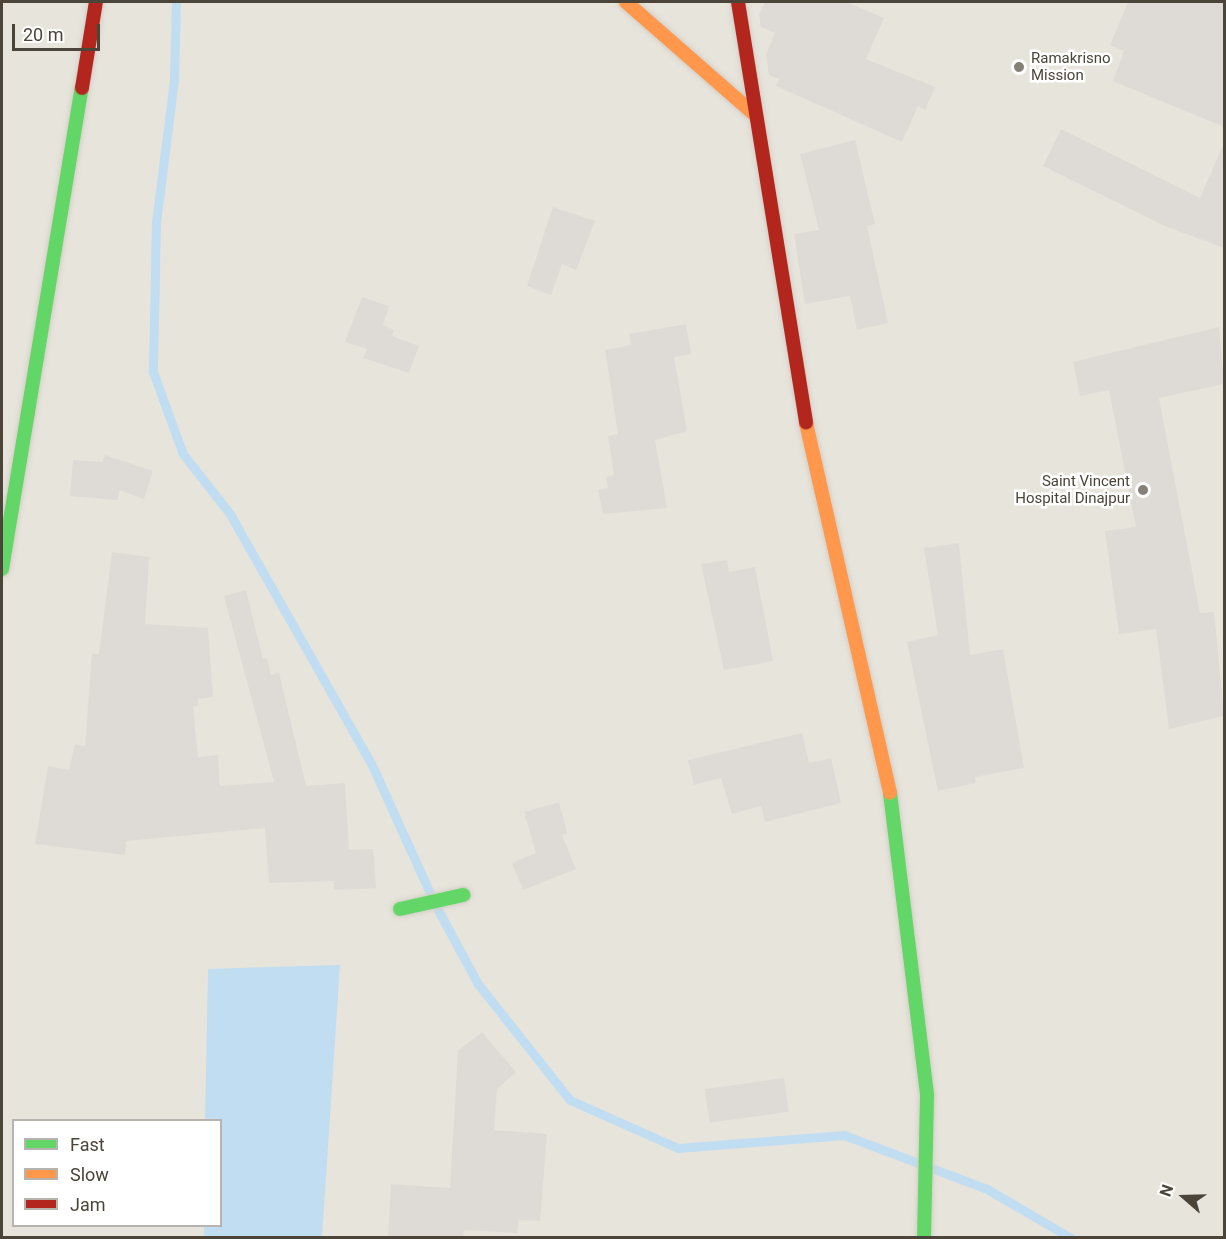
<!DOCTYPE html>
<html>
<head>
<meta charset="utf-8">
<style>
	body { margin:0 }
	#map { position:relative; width:1226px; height:1239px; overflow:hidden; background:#f4f2ee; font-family:Roboto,sans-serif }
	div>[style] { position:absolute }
	.residential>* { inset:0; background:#e7e4dc }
	.water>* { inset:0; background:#c0ddf1 }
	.stream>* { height:9px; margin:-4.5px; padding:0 4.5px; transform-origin:4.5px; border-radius:4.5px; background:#c0ddf1 }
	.building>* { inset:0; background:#dedbd6; transform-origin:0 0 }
	.roads { filter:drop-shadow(0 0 2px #d3cfc5) drop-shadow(0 0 2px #d3cfc5) }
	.fast>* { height:14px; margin:-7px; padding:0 7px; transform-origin:7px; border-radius:7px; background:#63d668 }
	.slow>* { height:14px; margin:-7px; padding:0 7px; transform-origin:7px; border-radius:7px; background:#ff974d }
	.jam>* { height:14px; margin:-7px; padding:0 7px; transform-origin:7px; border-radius:7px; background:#b3261e }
	.dots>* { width:16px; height:16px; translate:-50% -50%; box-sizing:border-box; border:3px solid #fff; border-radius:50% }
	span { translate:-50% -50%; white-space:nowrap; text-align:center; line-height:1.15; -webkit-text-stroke:5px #fff; paint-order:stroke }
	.poi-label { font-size:15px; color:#4b4439 }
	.left { translate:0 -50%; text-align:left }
	.right { translate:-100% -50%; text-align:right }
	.frame { position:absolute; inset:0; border:3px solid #4b4439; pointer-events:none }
	.legend { position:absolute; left:12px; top:1119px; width:210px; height:108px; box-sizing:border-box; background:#fff; border:2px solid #b7b4b0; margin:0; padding:8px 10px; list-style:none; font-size:18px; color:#4b4439 }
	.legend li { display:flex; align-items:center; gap:12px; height:30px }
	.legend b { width:30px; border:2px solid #b7b4b0 }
	.north { position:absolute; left:1154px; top:1167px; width:60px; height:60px; -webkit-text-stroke:4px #fff; paint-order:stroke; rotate:290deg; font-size:16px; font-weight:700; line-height:24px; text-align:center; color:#4b4439 }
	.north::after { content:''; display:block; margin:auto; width:21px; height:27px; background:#4b4439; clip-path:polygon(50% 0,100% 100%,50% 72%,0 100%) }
	.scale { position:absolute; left:12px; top:24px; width:88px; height:27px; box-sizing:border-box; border:3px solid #4b4439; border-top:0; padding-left:8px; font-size:18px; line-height:21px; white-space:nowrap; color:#4b4439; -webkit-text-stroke:4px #fff; paint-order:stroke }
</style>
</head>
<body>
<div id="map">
	<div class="residential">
		<div style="clip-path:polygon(evenodd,2px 2px,1224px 2px,1224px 1237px,2px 1238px,2px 2px,14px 1120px,220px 1120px,220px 1226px,14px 1226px,14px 1120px)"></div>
	</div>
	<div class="water">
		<div style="clip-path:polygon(340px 965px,322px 1237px,204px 1237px,204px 1226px,220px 1226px,220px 1120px,205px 1120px,208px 969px)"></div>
	</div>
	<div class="stream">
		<div style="left:176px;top:2px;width:78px;rotate:91.5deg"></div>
		<div style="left:174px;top:80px;width:144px;rotate:97.2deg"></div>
		<div style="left:156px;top:223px;width:149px;rotate:91.2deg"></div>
		<div style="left:153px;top:372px;width:87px;rotate:69.9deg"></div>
		<div style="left:183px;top:454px;width:76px;rotate:51.9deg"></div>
		<div style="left:230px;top:514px;width:286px;rotate:60.5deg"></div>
		<div style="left:371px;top:763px;width:145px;rotate:65.6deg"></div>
		<div style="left:437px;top:908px;width:86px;rotate:61.7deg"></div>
		<div style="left:478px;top:984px;width:148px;rotate:51.6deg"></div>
		<div style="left:570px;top:1100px;width:118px;rotate:24deg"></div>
		<div style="left:678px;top:1148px;width:167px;rotate:-4.5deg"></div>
		<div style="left:844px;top:1135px;width:153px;rotate:20.7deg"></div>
		<div style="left:987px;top:1189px;width:97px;rotate:30.3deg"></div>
	</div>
	<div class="building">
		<div style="clip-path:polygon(765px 2px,846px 2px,884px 18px,866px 59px,935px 87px,925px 110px,918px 106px,902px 142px,776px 86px,779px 79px,769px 75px,766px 55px,775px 33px,761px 27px,759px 15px)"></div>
		<div style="clip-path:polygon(1128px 2px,1224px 2px,1224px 127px,1113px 81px,1124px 51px,1110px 45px)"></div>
		<div style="clip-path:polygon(1061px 129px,1200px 198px,1224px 143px,1224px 248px,1165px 226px,1043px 166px)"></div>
		<div style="clip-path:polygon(855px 140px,875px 224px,867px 226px,888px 323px,857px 330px,850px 296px,805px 304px,794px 234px,819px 230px,800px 154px)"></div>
		<div style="clip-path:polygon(553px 207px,595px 221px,576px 270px,562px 264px,551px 295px,527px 286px)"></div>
		<div style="clip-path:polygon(362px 297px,389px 306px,383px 325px,394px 330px,392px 336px,419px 346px,409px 373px,363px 358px,367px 349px,345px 342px)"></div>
		<div style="clip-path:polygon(686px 324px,691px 354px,674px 357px,687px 431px,655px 440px,667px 508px,603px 514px,598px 490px,608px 488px,606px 477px,614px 475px,608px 436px,618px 434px,605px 350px,631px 345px,629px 334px)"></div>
		<div style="clip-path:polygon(1219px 327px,1224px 384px,1159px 398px,1200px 613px,1214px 612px,1224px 716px,1169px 729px,1156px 629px,1119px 634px,1105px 531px,1136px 527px,1109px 390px,1080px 396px,1073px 362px)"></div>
		<div style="clip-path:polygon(105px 455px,153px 471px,144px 499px,119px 490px,118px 500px,70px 496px,73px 460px,102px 462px)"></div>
		<div style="clip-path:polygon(959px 543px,970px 655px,1003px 649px,1024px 768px,975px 777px,976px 783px,938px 791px,907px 642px,938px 635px,924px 548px)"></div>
		<div style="clip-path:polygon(112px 552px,149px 557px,145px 624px,208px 628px,213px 697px,198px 699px,198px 706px,193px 706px,198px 757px,218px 755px,220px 786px,274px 782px,224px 596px,246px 590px,263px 659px,267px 658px,271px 675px,279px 673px,306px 786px,345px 783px,349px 850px,373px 849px,376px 888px,334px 890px,334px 881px,269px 883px,265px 828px,126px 841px,125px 855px,35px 844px,48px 766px,69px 770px,75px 744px,85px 746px,92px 654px,99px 654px)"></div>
		<div style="clip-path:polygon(727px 560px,729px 572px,755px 567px,773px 661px,724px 670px,701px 564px)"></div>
		<div style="clip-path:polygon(802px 733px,809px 763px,831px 758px,841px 803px,765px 822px,761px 806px,732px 814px,721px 778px,694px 785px,688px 760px)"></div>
		<div style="clip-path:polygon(559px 802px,567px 833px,562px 835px,576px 869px,523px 890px,512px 863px,536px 853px,524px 812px)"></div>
		<div style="clip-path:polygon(482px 1032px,516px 1072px,497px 1089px,494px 1130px,547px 1134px,540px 1221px,519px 1220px,517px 1233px,464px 1230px,463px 1238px,388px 1238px,391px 1184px,450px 1188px,458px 1051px)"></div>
		<div style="left:784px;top:1078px;width:34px;height:80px;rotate:82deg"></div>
	</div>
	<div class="roads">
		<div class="fast">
			<div style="left:2px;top:569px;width:488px;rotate:-80.6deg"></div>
			<div style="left:890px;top:793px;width:305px;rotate:83deg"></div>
			<div style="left:927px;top:1096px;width:142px;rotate:91.2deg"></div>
			<div style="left:400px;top:909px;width:65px;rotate:-12.5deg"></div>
		</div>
		<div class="slow">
			<div style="left:626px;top:2px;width:173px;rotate:41.2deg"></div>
			<div style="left:806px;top:423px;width:379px;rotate:77.2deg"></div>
		</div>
		<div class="jam">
			<div style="left:738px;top:2px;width:426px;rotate:80.8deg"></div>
			<div style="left:82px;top:88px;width:87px;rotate:-80.8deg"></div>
		</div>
	</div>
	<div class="dots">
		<div style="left:1019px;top:67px;background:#868178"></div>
		<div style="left:1143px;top:490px;background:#868178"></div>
	</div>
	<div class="poi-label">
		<span class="left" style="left:1031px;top:67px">Ramakrisno<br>Mission</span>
		<span class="right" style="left:1130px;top:490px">Saint Vincent<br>Hospital Dinajpur</span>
	</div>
	<div class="frame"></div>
	<ul class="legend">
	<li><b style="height:8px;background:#63d668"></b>Fast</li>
	<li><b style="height:8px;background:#ff974d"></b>Slow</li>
	<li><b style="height:8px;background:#b3261e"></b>Jam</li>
	</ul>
	<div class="north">N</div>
	<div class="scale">20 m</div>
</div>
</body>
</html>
